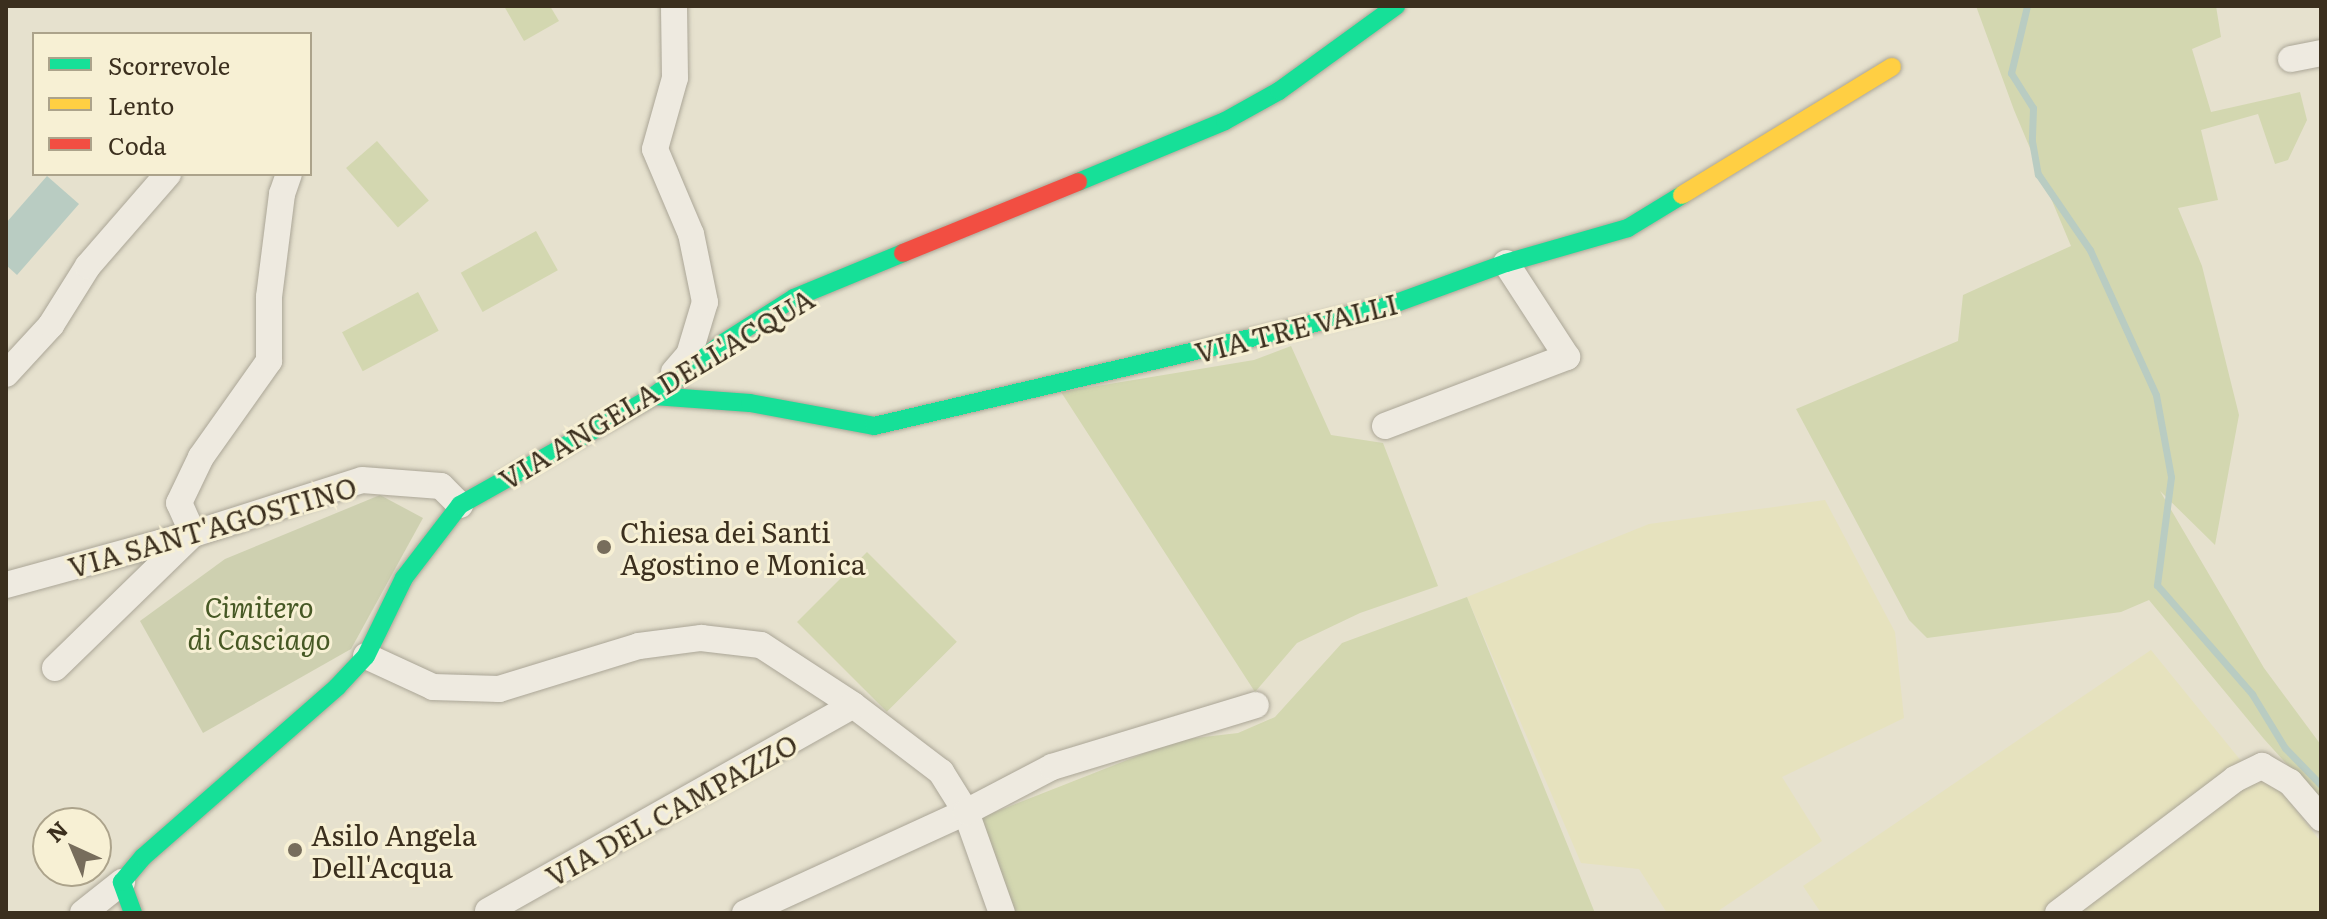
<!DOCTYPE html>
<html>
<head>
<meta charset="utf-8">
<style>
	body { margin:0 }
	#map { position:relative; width:2327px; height:919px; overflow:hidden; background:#e6e1ce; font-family:Literata,serif }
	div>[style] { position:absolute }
	.farmland>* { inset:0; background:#e6e2be }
	.green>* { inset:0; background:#d3d7b0; transform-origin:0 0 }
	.cemetery>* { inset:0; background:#ced0b0 }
	.water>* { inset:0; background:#b9ccc2 }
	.stream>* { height:7px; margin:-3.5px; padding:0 3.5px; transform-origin:3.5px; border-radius:3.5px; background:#b9ccc2 }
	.roads { filter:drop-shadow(0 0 2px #aba697) drop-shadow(0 0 2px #aba697) }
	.street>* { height:26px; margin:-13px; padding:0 13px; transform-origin:13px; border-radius:13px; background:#eeeae0 }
	.fast>* { height:18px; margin:-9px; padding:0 9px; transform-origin:9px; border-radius:9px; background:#16e098 }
	.slow>* { height:18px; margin:-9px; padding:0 9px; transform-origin:9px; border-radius:9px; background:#ffcf43 }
	.jam>* { height:18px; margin:-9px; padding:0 9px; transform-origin:9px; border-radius:9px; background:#f24e42 }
	.dots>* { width:22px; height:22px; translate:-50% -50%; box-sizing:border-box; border:4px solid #f7f0d4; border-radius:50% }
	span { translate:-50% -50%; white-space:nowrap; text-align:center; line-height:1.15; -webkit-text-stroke:6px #f7f0d4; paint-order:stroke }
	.street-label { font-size:28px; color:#3b2f1e }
	.poi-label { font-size:28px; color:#3b2f1e }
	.left { translate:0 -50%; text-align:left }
	.park-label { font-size:28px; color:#465824; font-style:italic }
	.frame { position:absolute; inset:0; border:8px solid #3b2f1e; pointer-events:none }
	.legend { position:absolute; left:32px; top:32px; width:280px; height:144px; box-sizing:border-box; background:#f7f0d4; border:2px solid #aca38b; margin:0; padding:10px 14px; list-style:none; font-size:24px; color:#3b2f1e }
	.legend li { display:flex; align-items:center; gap:16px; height:40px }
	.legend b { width:40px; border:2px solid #aca38b }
	.north { position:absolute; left:32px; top:807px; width:80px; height:80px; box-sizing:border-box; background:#f7f0d4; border:2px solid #aca38b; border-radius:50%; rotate:316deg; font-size:22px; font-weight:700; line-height:32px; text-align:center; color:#3b2f1e }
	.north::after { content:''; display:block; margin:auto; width:28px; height:36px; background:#776d5c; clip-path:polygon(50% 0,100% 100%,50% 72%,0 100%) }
</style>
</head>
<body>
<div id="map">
	<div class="farmland">
		<div style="clip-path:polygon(1825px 500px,1895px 632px,1904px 718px,1782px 777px,1822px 841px,1715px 913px,1667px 913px,1639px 869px,1581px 863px,1467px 597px,1649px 524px)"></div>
		<div style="clip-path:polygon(2151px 650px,2246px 767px,2283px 794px,2321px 842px,2321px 913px,1821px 913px,1803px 886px)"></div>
	</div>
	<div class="green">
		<div style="clip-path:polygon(504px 6px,550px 6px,559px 21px,524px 41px)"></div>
		<div style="clip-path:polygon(1976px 6px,2216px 6px,2221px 37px,2192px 49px,2211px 112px,2300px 92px,2307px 120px,2288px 160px,2275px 164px,2258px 114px,2201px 130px,2218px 200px,2178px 208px,2202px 266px,2239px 415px,2215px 545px,2160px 491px,2264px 668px,2321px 745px,2321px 802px,2264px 739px,2149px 600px,2121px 612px,1927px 638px,1909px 620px,1796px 409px,1958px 341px,1963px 295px,2071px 246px,2014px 110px)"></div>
		<div style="left:377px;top:141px;width:79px;height:41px;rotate:49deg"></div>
		<div style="left:536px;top:231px;width:45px;height:86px;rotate:61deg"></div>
		<div style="left:418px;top:292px;width:44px;height:86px;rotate:62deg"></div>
		<div style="clip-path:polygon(1291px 346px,1331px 435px,1383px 443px,1438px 586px,1360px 613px,1297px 643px,1255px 692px,1061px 392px,1254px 360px)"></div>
		<div style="left:867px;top:552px;width:127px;height:99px;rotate:45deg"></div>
		<div style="clip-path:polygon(1467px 597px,1595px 913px,1016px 913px,980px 818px,1178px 740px,1238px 733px,1275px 717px,1342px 643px)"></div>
	</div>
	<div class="cemetery">
		<div style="clip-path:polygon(380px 495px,423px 518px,351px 649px,203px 733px,140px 621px,225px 559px)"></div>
	</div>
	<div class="water">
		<div style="clip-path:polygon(47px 176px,79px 204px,17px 275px,6px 265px,6px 223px)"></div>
	</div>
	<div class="stream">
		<div style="left:2027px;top:6px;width:69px;rotate:103.4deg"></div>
		<div style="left:2011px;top:73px;width:41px;rotate:57.8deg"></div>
		<div style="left:2033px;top:108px;width:33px;rotate:92deg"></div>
		<div style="left:2032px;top:141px;width:34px;rotate:80deg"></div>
		<div style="left:2038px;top:174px;width:92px;rotate:55.6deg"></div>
		<div style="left:2090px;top:250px;width:159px;rotate:65.5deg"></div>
		<div style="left:2156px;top:395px;width:83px;rotate:79.6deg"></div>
		<div style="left:2171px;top:477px;width:109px;rotate:97.4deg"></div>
		<div style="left:2157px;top:585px;width:145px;rotate:48.9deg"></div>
		<div style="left:2252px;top:694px;width:63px;rotate:58.6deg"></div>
		<div style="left:2285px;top:748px;width:52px;rotate:45.8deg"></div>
	</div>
	<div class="roads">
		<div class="street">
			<div style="left:2291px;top:59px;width:31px;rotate:-11deg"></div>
			<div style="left:674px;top:372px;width:23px;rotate:-49deg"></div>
			<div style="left:689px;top:355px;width:55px;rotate:-73.2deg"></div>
			<div style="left:705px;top:302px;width:69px;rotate:-101.6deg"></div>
			<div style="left:691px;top:234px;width:92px;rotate:-113deg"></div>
			<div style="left:655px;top:149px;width:74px;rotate:-74.3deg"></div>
			<div style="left:675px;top:78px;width:72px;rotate:-90.8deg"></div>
			<div style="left:6px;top:374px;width:67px;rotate:-47.4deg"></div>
			<div style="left:51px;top:325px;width:70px;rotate:-57.9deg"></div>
			<div style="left:88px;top:266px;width:122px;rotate:-49deg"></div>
			<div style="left:1385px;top:426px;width:195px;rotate:-20.8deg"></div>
			<div style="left:1567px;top:357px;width:112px;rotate:-123deg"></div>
			<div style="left:6px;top:585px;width:194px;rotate:-15.3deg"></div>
			<div style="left:193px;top:534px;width:177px;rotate:-17.7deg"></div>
			<div style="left:362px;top:480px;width:79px;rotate:4.3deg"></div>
			<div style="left:441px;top:486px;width:27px;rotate:45deg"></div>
			<div style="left:366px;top:656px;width:74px;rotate:24.8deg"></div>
			<div style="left:433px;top:687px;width:66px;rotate:1.7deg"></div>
			<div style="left:499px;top:689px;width:146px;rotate:-17.1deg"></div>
			<div style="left:639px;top:646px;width:63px;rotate:-7.4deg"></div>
			<div style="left:701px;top:638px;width:60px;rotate:6.7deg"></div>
			<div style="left:761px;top:645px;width:110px;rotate:33.1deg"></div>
			<div style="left:853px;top:705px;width:111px;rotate:37.3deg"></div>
			<div style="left:941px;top:772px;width:47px;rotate:58deg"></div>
			<div style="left:966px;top:812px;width:107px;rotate:70.4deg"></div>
			<div style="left:55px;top:668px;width:192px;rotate:-44.2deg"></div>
			<div style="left:193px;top:534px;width:34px;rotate:-114deg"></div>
			<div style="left:179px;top:503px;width:51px;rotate:-64.4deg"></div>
			<div style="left:201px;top:457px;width:118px;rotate:-54.7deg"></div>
			<div style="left:269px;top:361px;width:64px;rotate:-90deg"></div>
			<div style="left:269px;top:297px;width:104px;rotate:-82.8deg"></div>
			<div style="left:282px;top:194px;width:21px;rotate:-71deg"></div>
			<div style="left:488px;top:911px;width:419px;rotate:-29.4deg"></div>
			<div style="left:83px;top:913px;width:50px;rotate:-38.5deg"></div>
			<div style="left:745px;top:913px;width:243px;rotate:-24.6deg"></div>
			<div style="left:966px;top:812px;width:97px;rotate:-27.6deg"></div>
			<div style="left:1052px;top:767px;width:213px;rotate:-16.9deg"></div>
			<div style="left:2058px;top:913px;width:222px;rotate:-37.1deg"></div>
			<div style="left:2235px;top:779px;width:30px;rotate:-26deg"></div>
			<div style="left:2262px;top:766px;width:32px;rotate:30deg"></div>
			<div style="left:2290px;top:782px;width:48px;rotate:49.3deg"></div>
		</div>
		<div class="fast">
			<div style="left:1078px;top:182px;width:159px;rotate:-22.5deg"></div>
			<div style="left:1225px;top:121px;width:62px;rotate:-29.1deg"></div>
			<div style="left:1279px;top:91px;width:145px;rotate:-36deg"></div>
			<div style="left:654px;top:396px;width:96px;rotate:4.2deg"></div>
			<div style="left:750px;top:403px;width:126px;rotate:10.5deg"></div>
			<div style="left:874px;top:426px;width:528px;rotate:-13.14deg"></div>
			<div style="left:1388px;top:306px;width:126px;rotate:-20deg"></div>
			<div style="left:1506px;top:263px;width:127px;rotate:-16deg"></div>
			<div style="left:1628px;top:228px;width:63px;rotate:-31.4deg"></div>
			<div style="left:133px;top:913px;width:33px;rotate:-110deg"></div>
			<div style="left:122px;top:882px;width:33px;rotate:-50deg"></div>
			<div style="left:143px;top:857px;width:258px;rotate:-41.2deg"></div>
			<div style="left:337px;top:687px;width:42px;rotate:-46.9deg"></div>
			<div style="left:366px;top:656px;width:87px;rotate:-64deg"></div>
			<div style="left:404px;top:578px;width:92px;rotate:-52.5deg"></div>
			<div style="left:460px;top:505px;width:223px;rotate:-29.3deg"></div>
			<div style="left:654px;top:396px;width:87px;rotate:-37.5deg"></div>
			<div style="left:723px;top:343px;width:84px;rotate:-32.4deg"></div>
			<div style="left:794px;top:298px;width:118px;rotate:-22.4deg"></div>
		</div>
		<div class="slow">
			<div style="left:1682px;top:195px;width:246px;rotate:-31.4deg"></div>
		</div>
		<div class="jam">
			<div style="left:903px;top:253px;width:189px;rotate:-22.1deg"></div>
		</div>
	</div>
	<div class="dots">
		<div style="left:604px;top:547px;background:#776d5c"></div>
		<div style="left:295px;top:850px;background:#776d5c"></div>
	</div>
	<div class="street-label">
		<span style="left:1296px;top:327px;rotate:-14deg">VIA TRE VALLI</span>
		<span style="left:656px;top:388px;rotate:-31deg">VIA ANGELA DELL'ACQUA</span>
		<span style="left:212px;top:526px;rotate:-16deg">VIA SANT'AGOSTINO</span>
		<span style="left:671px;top:809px;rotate:-29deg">VIA DEL CAMPAZZO</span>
	</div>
	<div class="poi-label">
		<span class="left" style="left:620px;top:547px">Chiesa dei Santi<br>Agostino e Monica</span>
		<span class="left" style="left:311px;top:850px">Asilo Angela<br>Dell'Acqua</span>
	</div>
	<div class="park-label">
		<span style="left:259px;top:622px">Cimitero<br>di Casciago</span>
	</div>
	<div class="frame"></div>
	<ul class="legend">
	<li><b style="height:10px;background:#16e098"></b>Scorrevole</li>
	<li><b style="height:10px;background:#ffcf43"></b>Lento</li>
	<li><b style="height:10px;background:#f24e42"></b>Coda</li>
	</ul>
	<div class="north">N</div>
</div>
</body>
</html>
